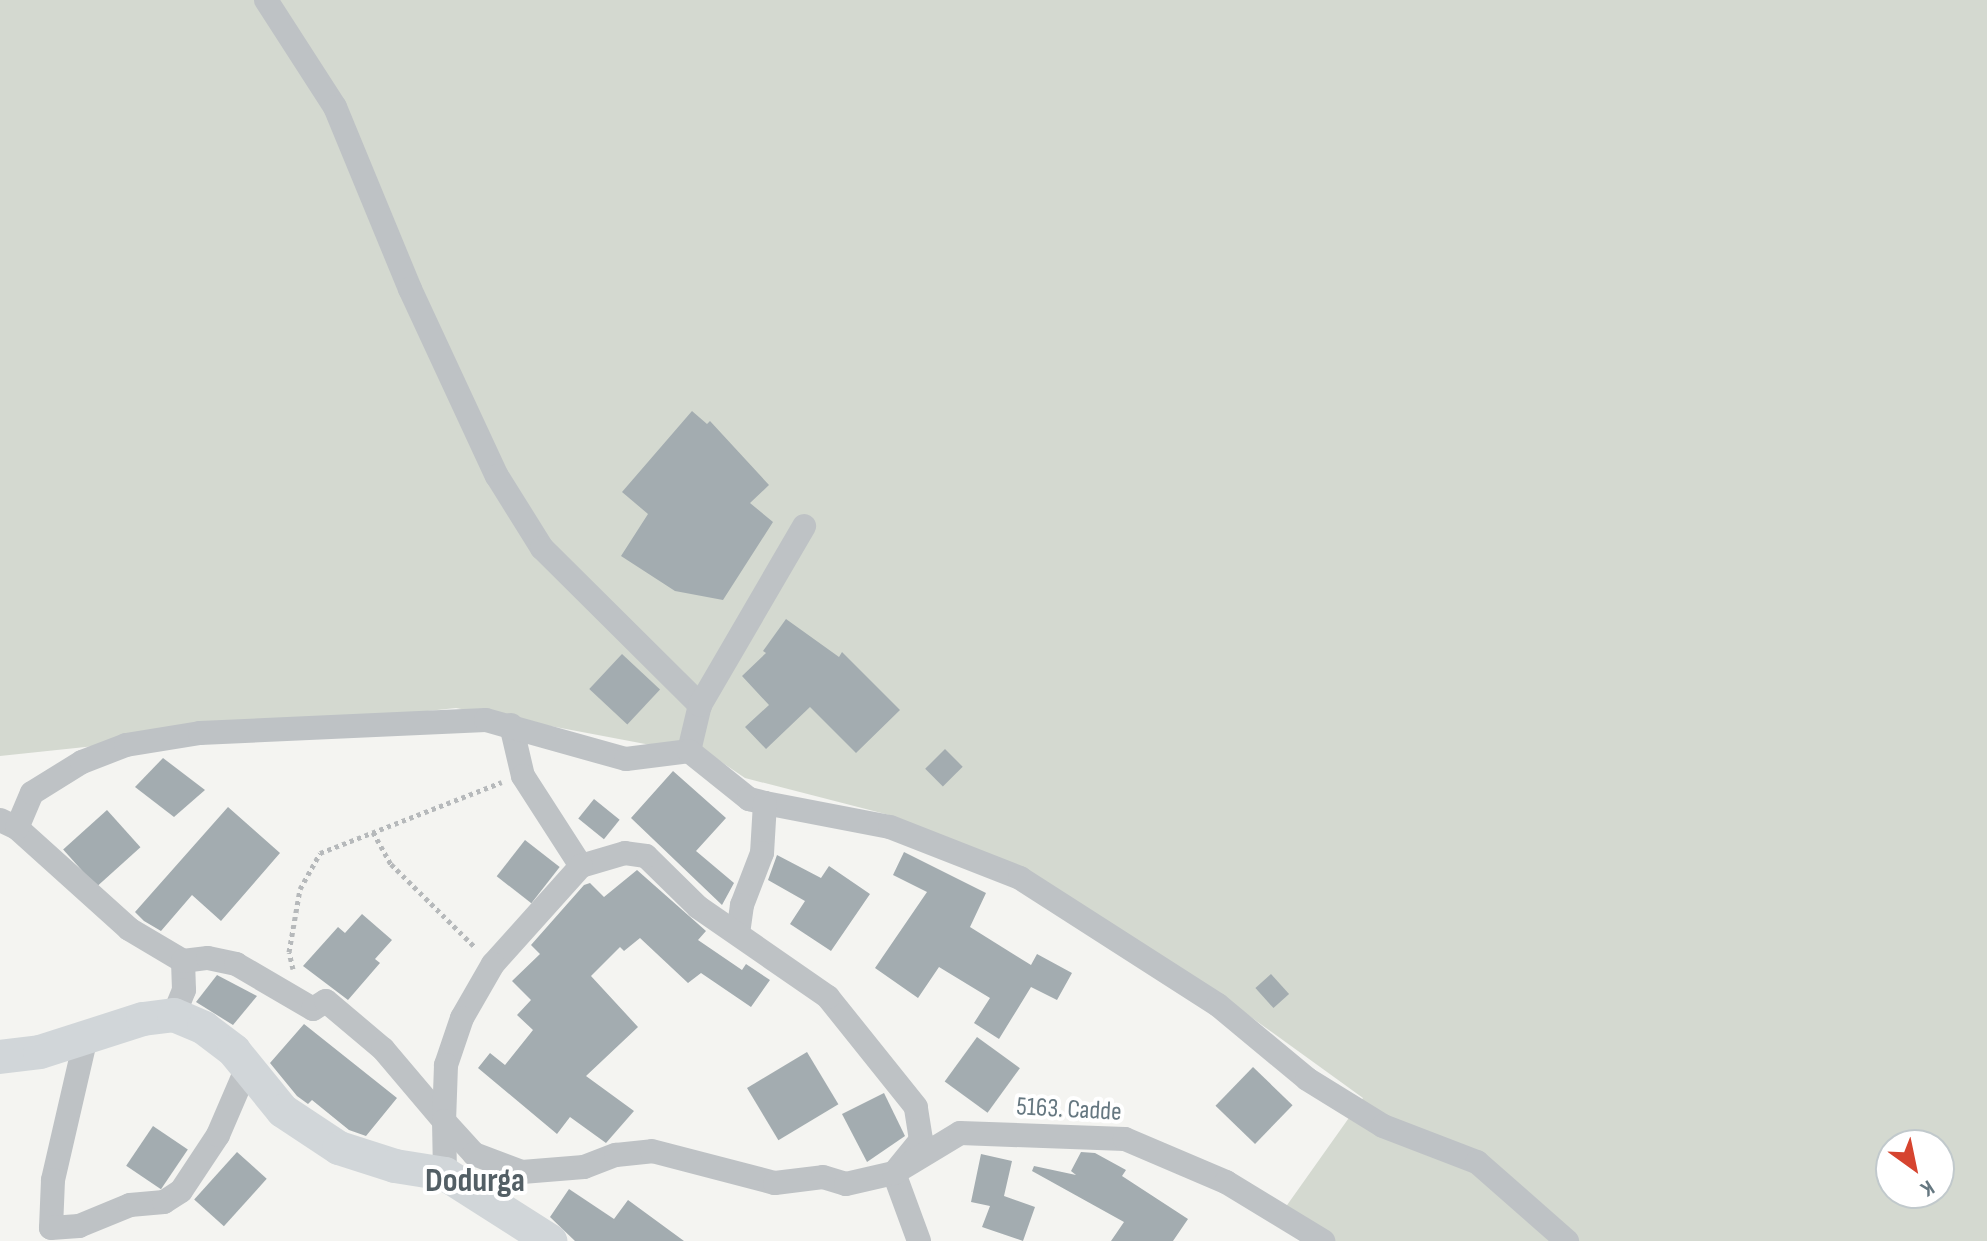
<!DOCTYPE html>
<html>
<head>
<meta charset="utf-8">
<style>
	body { margin:0 }
	#map { position:relative; width:1987px; height:1241px; overflow:hidden; background:#f4f4f1; font-family:"Sofia Sans Condensed",sans-serif }
	div>[style] { position:absolute }
	.green>* { inset:0; background:#d4d9d0 }
	.building>* { inset:0; background:#a3acb0; transform-origin:0 0 }
	.path>* { height:5px; margin-top:-2.5px; transform-origin:0; background:repeating-linear-gradient(90deg,#b6b9bb 0 4px,transparent 0 8px) }
	.street>* { height:24px; margin:-12px; padding:0 12px; transform-origin:12px; border-radius:12px; background:#bec2c5 }
	.secondary>* { height:34px; margin:-17px; padding:0 17px; transform-origin:17px; border-radius:17px; background:#d1d6d9 }
	span { translate:-50% -50%; white-space:nowrap; text-align:center; line-height:1.15; -webkit-text-stroke:8px #fff; paint-order:stroke }
	.street-label { font-size:26px; color:#657780 }
	.district-label { font-size:34px; color:#535f65; font-weight:700 }
	.north { position:absolute; left:1875px; top:1129px; width:80px; height:80px; box-sizing:border-box; background:#fff; border:2px solid #c1c9cc; border-radius:50%; rotate:147deg; font-size:22px; font-weight:700; line-height:32px; text-align:center; color:#657780 }
	.north::after { content:''; display:block; margin:auto; width:28px; height:36px; background:#d6442f; clip-path:polygon(50% 0,100% 100%,50% 72%,0 100%) }
</style>
</head>
<body>
<div id="map">
	<div class="green">
		<div style="clip-path:polygon(evenodd,0 0,1987px 0,1987px 1241px,1325px 1241px,1285px 1208px,1363px 1098px,1237px 1007px,893px 816px,745px 778px,714px 757px,456px 708px,0 756px,0 0,1891px 1145px,1939px 1145px,1939px 1193px,1891px 1193px,1891px 1145px)"></div>
	</div>
	<div class="building">
		<div style="clip-path:polygon(692px 411px,707px 424px,710px 421px,769px 485px,750px 503px,773px 522px,723px 600px,675px 591px,621px 556px,648px 514px,622px 492px)"></div>
		<div style="clip-path:polygon(786px 619px,839px 657px,842px 652px,900px 710px,856px 753px,810px 707px,766px 749px,745px 727px,769px 705px,742px 676px,766px 653px,763px 651px)"></div>
		<div style="left:622px;top:654px;width:52px;height:48px;rotate:43deg"></div>
		<div style="left:945px;top:749px;width:25px;height:28px;rotate:45deg"></div>
		<div style="clip-path:polygon(163px 758px,205px 790px,174px 817px,135px 787px)"></div>
		<div style="clip-path:polygon(673px 771px,726px 818px,696px 851px,734px 883px,722px 905px,631px 818px)"></div>
		<div style="left:594px;top:799px;width:33px;height:25px;rotate:39deg"></div>
		<div style="clip-path:polygon(228px 807px,280px 853px,221px 921px,192px 895px,161px 931px,144px 921px,135px 912px)"></div>
		<div style="left:107px;top:810px;width:50px;height:59px;rotate:48deg"></div>
		<div style="left:525px;top:840px;width:44px;height:46px;rotate:38deg"></div>
		<div style="clip-path:polygon(904px 852px,986px 893px,970px 927px,1031px 965px,1037px 954px,1072px 973px,1057px 1000px,1031px 987px,999px 1039px,974px 1023px,990px 998px,939px 967px,918px 998px,875px 968px,927px 892px,893px 875px)"></div>
		<div style="clip-path:polygon(777px 855px,821px 878px,829px 866px,870px 894px,831px 951px,790px 924px,805px 901px,768px 880px)"></div>
		<div style="clip-path:polygon(637px 870px,706px 931px,698px 940px,742px 970px,746px 964px,770px 980px,751px 1007px,701px 973px,688px 983px,640px 938px,624px 951px,620px 947px,591px 976px,638px 1027px,586px 1076px,634px 1111px,606px 1143px,570px 1117px,557px 1134px,478px 1068px,490px 1053px,505px 1065px,533px 1030px,517px 1015px,531px 1000px,512px 981px,540px 954px,531px 945px,584px 885px,590px 883px,604px 897px)"></div>
		<div style="clip-path:polygon(362px 914px,392px 940px,375px 959px,380px 963px,348px 1000px,303px 966px,338px 927px,345px 933px)"></div>
		<div style="left:1271px;top:974px;width:27px;height:21px;rotate:48deg"></div>
		<div style="clip-path:polygon(217px 975px,257px 996px,233px 1025px,196px 1002px)"></div>
		<div style="clip-path:polygon(304px 1024px,397px 1098px,366px 1136px,349px 1130px,312px 1100px,308px 1104px,297px 1096px,270px 1063px)"></div>
		<div style="left:977px;top:1037px;width:53px;height:55px;rotate:36deg"></div>
		<div style="left:807px;top:1052px;width:61px;height:70px;rotate:59deg"></div>
		<div style="left:1253px;top:1067px;width:55px;height:54px;rotate:44deg"></div>
		<div style="clip-path:polygon(884px 1093px,905px 1136px,867px 1162px,842px 1114px)"></div>
		<div style="left:153px;top:1126px;width:42px;height:48px;rotate:34deg"></div>
		<div style="left:237px;top:1152px;width:40px;height:64px;rotate:42deg"></div>
		<div style="clip-path:polygon(1081px 1152px,1095px 1153px,1126px 1170px,1122px 1176px,1188px 1219px,1173px 1241px,1111px 1241px,1124px 1222px,1032px 1171px,1034px 1166px,1076px 1175px,1071px 1171px)"></div>
		<div style="clip-path:polygon(981px 1154px,1012px 1161px,1004px 1196px,1035px 1207px,1023px 1241px,982px 1227px,990px 1206px,971px 1202px)"></div>
		<div style="clip-path:polygon(569px 1189px,614px 1219px,628px 1200px,684px 1241px,575px 1241px,550px 1217px)"></div>
	</div>
	<div class="path">
		<div style="left:373px;top:832px;width:37px;rotate:61deg"></div>
		<div style="left:391px;top:864px;width:118px;rotate:44.7deg"></div>
		<div style="left:293px;top:969px;width:17px;rotate:-103deg"></div>
		<div style="left:289px;top:952px;width:64px;rotate:-80.1deg"></div>
		<div style="left:300px;top:889px;width:41px;rotate:-60.9deg"></div>
		<div style="left:320px;top:853px;width:195px;rotate:-21.3deg"></div>
	</div>
	<div class="street">
		<div style="left:266px;top:0;width:127px;rotate:57.2deg"></div>
		<div style="left:335px;top:107px;width:197px;rotate:67.6deg"></div>
		<div style="left:410px;top:289px;width:206px;rotate:65.1deg"></div>
		<div style="left:497px;top:476px;width:85px;rotate:58deg"></div>
		<div style="left:542px;top:548px;width:223px;rotate:44.8deg"></div>
		<div style="left:511px;top:725px;width:52px;rotate:76.8deg"></div>
		<div style="left:523px;top:776px;width:107px;rotate:57.2deg"></div>
		<div style="left:689px;top:751px;width:47px;rotate:-76.6deg"></div>
		<div style="left:700px;top:705px;width:207px;rotate:-59.8deg"></div>
		<div style="left:765px;top:803px;width:127px;rotate:10.9deg"></div>
		<div style="left:890px;top:827px;width:140px;rotate:21.4deg"></div>
		<div style="left:1020px;top:878px;width:235px;rotate:32.7deg"></div>
		<div style="left:1218px;top:1005px;width:116px;rotate:39.7deg"></div>
		<div style="left:1307px;top:1079px;width:89px;rotate:31.7deg"></div>
		<div style="left:1383px;top:1126px;width:101px;rotate:21deg"></div>
		<div style="left:1477px;top:1162px;width:120px;rotate:41.3deg"></div>
		<div style="left:0;top:820px;width:19px;rotate:25deg"></div>
		<div style="left:17px;top:828px;width:151px;rotate:42deg"></div>
		<div style="left:129px;top:929px;width:63px;rotate:30.7deg"></div>
		<div style="left:183px;top:961px;width:29px;rotate:88deg"></div>
		<div style="left:184px;top:990px;width:27px;rotate:112deg"></div>
		<div style="left:17px;top:828px;width:38px;rotate:-67deg"></div>
		<div style="left:32px;top:793px;width:59px;rotate:-31.8deg"></div>
		<div style="left:82px;top:762px;width:47px;rotate:-21.1deg"></div>
		<div style="left:126px;top:745px;width:75px;rotate:-9.2deg"></div>
		<div style="left:200px;top:733px;width:286px;rotate:-2.6deg"></div>
		<div style="left:486px;top:720px;width:145px;rotate:15.6deg"></div>
		<div style="left:626px;top:759px;width:64px;rotate:-7.2deg"></div>
		<div style="left:689px;top:751px;width:77px;rotate:38.7deg"></div>
		<div style="left:749px;top:799px;width:16px;rotate:14deg"></div>
		<div style="left:765px;top:803px;width:50px;rotate:93.4deg"></div>
		<div style="left:762px;top:853px;width:56px;rotate:111deg"></div>
		<div style="left:742px;top:905px;width:27px;rotate:98deg"></div>
		<div style="left:183px;top:961px;width:25px;rotate:-7deg"></div>
		<div style="left:208px;top:958px;width:29px;rotate:12deg"></div>
		<div style="left:236px;top:964px;width:89px;rotate:30.3deg"></div>
		<div style="left:313px;top:1009px;width:15px;rotate:-32deg"></div>
		<div style="left:326px;top:1001px;width:75px;rotate:40.1deg"></div>
		<div style="left:383px;top:1049px;width:94px;rotate:49.7deg"></div>
		<div style="left:444px;top:1121px;width:53px;rotate:88.9deg"></div>
		<div style="left:86px;top:1037px;width:147px;rotate:103deg"></div>
		<div style="left:53px;top:1180px;width:48px;rotate:92.4deg"></div>
		<div style="left:51px;top:1228px;width:28px;rotate:-4deg"></div>
		<div style="left:79px;top:1226px;width:55px;rotate:-22.4deg"></div>
		<div style="left:130px;top:1205px;width:34px;rotate:-5deg"></div>
		<div style="left:164px;top:1202px;width:20px;rotate:-33deg"></div>
		<div style="left:181px;top:1191px;width:67px;rotate:-56.5deg"></div>
		<div style="left:218px;top:1135px;width:71px;rotate:-66.7deg"></div>
		<div style="left:919px;top:1241px;width:72px;rotate:-110.2deg"></div>
		<div style="left:894px;top:1173px;width:43px;rotate:-50.7deg"></div>
		<div style="left:921px;top:1140px;width:33px;rotate:-99deg"></div>
		<div style="left:916px;top:1107px;width:141px;rotate:-128.7deg"></div>
		<div style="left:828px;top:997px;width:158px;rotate:-145.3deg"></div>
		<div style="left:698px;top:907px;width:73px;rotate:-135.6deg"></div>
		<div style="left:646px;top:856px;width:21px;rotate:-172deg"></div>
		<div style="left:625px;top:853px;width:46px;rotate:163.5deg"></div>
		<div style="left:581px;top:866px;width:132px;rotate:131.9deg"></div>
		<div style="left:493px;top:964px;width:62px;rotate:119.9deg"></div>
		<div style="left:462px;top:1018px;width:50px;rotate:108.8deg"></div>
		<div style="left:446px;top:1065px;width:56px;rotate:92deg"></div>
		<div style="left:444px;top:1121px;width:45px;rotate:47.7deg"></div>
		<div style="left:474px;top:1154px;width:51px;rotate:20.6deg"></div>
		<div style="left:522px;top:1172px;width:62px;rotate:-4.6deg"></div>
		<div style="left:584px;top:1167px;width:34px;rotate:-21deg"></div>
		<div style="left:616px;top:1155px;width:36px;rotate:-6deg"></div>
		<div style="left:652px;top:1151px;width:127px;rotate:14.6deg"></div>
		<div style="left:775px;top:1183px;width:48px;rotate:-7.1deg"></div>
		<div style="left:823px;top:1177px;width:24px;rotate:17deg"></div>
		<div style="left:846px;top:1184px;width:49px;rotate:-12.9deg"></div>
		<div style="left:894px;top:1173px;width:77px;rotate:-31.2deg"></div>
		<div style="left:960px;top:1133px;width:165px;rotate:2.1deg"></div>
		<div style="left:1125px;top:1139px;width:110px;rotate:23.1deg"></div>
		<div style="left:1226px;top:1182px;width:114px;rotate:31.3deg"></div>
	</div>
	<div class="secondary">
		<div style="left:0;top:1057px;width:40px;rotate:-7.1deg"></div>
		<div style="left:40px;top:1052px;width:108px;rotate:-17.8deg"></div>
		<div style="left:143px;top:1019px;width:31px;rotate:-7deg"></div>
		<div style="left:174px;top:1015px;width:33px;rotate:23deg"></div>
		<div style="left:204px;top:1028px;width:38px;rotate:37deg"></div>
		<div style="left:234px;top:1051px;width:77px;rotate:50.8deg"></div>
		<div style="left:283px;top:1111px;width:67px;rotate:33.5deg"></div>
		<div style="left:339px;top:1148px;width:59px;rotate:17.8deg"></div>
		<div style="left:395px;top:1166px;width:51px;rotate:9.1deg"></div>
		<div style="left:445px;top:1174px;width:125px;rotate:32.5deg"></div>
	</div>
	<div class="street-label">
		<span style="left:1069px;top:1110px;rotate:3deg">5163. Cadde</span>
	</div>
	<div class="district-label">
		<span style="left:475px;top:1181px">Dodurga</span>
	</div>
	<div class="north">K</div>
</div>
</body>
</html>
